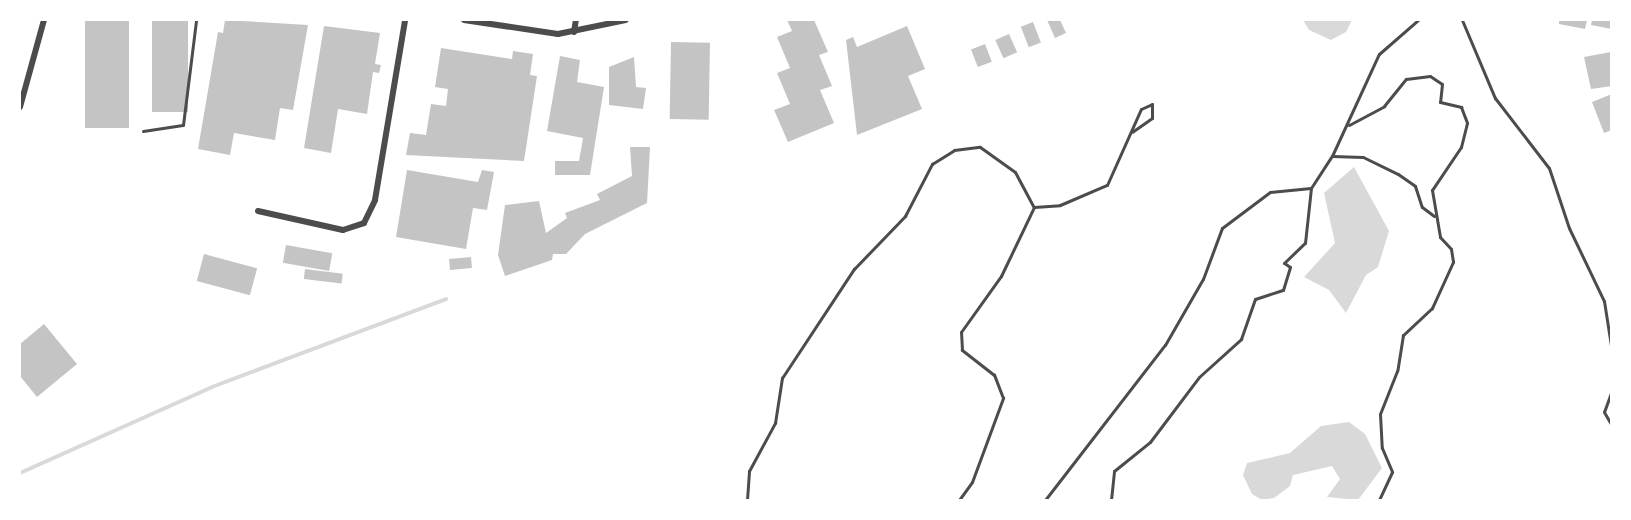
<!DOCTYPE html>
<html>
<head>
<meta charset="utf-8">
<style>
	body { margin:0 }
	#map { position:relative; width:1631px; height:520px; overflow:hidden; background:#fff; font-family:Barlow,sans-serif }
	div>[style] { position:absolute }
	.water>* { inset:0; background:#d9d9d9 }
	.stream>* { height:4px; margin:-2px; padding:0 2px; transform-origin:2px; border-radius:2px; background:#d9d9d9 }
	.building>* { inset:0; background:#c4c4c4; transform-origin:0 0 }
	.service>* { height:3px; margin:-1.5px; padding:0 1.5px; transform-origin:1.5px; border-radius:1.5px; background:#4c4c4c }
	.minor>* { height:6px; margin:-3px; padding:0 3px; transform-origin:3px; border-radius:3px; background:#4c4c4c }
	span { translate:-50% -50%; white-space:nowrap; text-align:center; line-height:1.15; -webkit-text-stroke:5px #fff; paint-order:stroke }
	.frame { position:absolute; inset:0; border:21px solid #fff; pointer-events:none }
</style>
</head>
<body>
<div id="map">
	<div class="water">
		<div style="clip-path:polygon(1303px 20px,1352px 20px,1346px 32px,1331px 40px,1309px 30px)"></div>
		<div style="clip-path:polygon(1354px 167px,1389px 231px,1378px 267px,1366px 275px,1346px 313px,1329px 290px,1304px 277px,1335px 243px,1324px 193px)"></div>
		<div style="clip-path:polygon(1349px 422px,1365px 434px,1382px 468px,1358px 500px,1327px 497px,1340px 479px,1332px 466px,1293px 475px,1290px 486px,1274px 498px,1262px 500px,1252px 494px,1243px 475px,1247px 463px,1290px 453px,1321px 426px)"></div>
	</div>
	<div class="stream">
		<div style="left:20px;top:473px;width:210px;rotate:-24.1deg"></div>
		<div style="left:212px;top:387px;width:250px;rotate:-20.6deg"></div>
	</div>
	<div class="building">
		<div style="left:85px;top:20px;width:44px;height:108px"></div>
		<div style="left:152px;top:20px;width:36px;height:92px"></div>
		<div style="clip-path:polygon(225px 20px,308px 25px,293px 110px,280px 108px,275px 140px,234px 133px,230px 155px,198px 149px,218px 32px,223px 33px)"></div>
		<div style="clip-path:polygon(787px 20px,814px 20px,828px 52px,819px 55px,832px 86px,820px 90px,834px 123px,788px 142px,774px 110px,790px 104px,777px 73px,790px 68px,777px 37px,792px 31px)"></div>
		<div style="clip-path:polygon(1047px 20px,1060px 20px,1066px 33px,1055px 38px)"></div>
		<div style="clip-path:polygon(1559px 20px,1587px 20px,1585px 29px,1559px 24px)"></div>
		<div style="clip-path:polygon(1592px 20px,1612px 20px,1612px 29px,1591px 25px)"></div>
		<div style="left:1033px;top:22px;width:22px;height:13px;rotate:69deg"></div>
		<div style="clip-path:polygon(324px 26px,380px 33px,375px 64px,381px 65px,379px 73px,373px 72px,367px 114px,338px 109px,331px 153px,304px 148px)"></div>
		<div style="clip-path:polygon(907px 26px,925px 69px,908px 76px,922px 109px,857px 135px,846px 40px,853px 37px,857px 47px)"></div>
		<div style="left:1009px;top:34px;width:20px;height:15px;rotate:66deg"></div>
		<div style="left:671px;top:42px;width:39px;height:77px;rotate:1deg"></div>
		<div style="left:985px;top:44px;width:19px;height:15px;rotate:69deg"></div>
		<div style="clip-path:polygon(441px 48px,512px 59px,513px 51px,533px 54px,530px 75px,537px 76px,524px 161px,406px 155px,410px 133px,426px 135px,431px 104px,446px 106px,448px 89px,435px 87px)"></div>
		<div style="clip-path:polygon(1611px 52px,1612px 86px,1591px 89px,1584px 57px)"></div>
		<div style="clip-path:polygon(560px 56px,580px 60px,577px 82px,604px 87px,590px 175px,555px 175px,555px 161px,579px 161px,583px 138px,547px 131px)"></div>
		<div style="clip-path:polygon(634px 57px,636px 87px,646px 88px,643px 109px,609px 105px,609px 67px)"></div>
		<div style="clip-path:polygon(1612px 94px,1612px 130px,1604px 133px,1592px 102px)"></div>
		<div style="clip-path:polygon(630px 147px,650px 147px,647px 203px,585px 234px,566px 254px,553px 254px,552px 260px,505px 276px,498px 255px,505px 205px,539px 201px,546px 233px,567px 218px,565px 213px,600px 200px,597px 194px,632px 176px)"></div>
		<div style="clip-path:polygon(407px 170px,478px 182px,482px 170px,494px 172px,487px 210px,473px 208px,466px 249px,396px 237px)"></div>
		<div style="left:286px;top:245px;width:47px;height:18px;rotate:10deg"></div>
		<div style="left:204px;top:254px;width:55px;height:28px;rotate:15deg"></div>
		<div style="left:471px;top:257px;width:11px;height:22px;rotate:85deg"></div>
		<div style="left:305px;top:269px;width:38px;height:10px;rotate:7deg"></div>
		<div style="clip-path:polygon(44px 324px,77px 364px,37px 397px,20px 376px,20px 344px)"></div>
	</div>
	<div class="service">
		<div style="left:1462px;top:20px;width:85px;rotate:67.1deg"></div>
		<div style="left:1495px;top:98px;width:88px;rotate:52.4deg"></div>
		<div style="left:1549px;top:168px;width:63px;rotate:71.6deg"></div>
		<div style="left:1569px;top:228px;width:81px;rotate:64.4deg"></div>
		<div style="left:1604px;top:301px;width:52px;rotate:81.1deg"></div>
		<div style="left:1349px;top:125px;width:40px;rotate:-28deg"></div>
		<div style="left:1384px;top:106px;width:35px;rotate:-51deg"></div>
		<div style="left:1406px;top:79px;width:24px;rotate:-7deg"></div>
		<div style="left:1430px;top:76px;width:14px;rotate:34deg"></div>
		<div style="left:1442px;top:84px;width:18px;rotate:96deg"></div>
		<div style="left:1440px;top:102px;width:22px;rotate:13deg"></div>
		<div style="left:1461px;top:107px;width:17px;rotate:69deg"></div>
		<div style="left:1467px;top:123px;width:25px;rotate:104deg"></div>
		<div style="left:1461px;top:147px;width:52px;rotate:124deg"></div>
		<div style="left:1432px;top:190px;width:48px;rotate:80.3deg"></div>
		<div style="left:1440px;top:237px;width:16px;rotate:47deg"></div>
		<div style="left:1451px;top:249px;width:13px;rotate:81deg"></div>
		<div style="left:1453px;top:262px;width:51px;rotate:114.5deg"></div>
		<div style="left:1432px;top:308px;width:40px;rotate:137deg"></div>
		<div style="left:1403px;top:335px;width:36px;rotate:99deg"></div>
		<div style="left:1397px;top:371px;width:46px;rotate:111.6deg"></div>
		<div style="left:1380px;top:414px;width:34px;rotate:87deg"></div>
		<div style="left:1382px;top:448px;width:26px;rotate:67deg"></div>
		<div style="left:1392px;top:472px;width:31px;rotate:115deg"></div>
		<div style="left:143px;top:131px;width:40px;rotate:-8.5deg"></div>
		<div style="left:183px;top:125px;width:106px;rotate:-82.9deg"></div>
		<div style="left:1332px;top:156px;width:112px;rotate:-65.3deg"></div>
		<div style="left:1379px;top:54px;width:52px;rotate:-41.1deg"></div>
		<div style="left:1612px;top:390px;width:23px;rotate:110deg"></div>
		<div style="left:1604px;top:412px;width:16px;rotate:60deg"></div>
		<div style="left:747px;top:500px;width:29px;rotate:-86deg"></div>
		<div style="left:749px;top:471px;width:55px;rotate:-61.6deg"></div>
		<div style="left:775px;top:423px;width:46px;rotate:-81.2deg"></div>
		<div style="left:782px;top:378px;width:131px;rotate:-56.6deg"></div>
		<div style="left:854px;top:269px;width:74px;rotate:-46.1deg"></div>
		<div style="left:905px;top:216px;width:59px;rotate:-62.6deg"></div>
		<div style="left:932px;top:164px;width:26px;rotate:-32deg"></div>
		<div style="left:954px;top:150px;width:26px;rotate:-7deg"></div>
		<div style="left:980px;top:147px;width:43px;rotate:35.5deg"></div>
		<div style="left:1015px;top:172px;width:40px;rotate:62deg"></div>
		<div style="left:1034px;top:207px;width:26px;rotate:-4deg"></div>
		<div style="left:1060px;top:205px;width:51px;rotate:-23.1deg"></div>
		<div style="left:1107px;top:185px;width:83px;rotate:-65.9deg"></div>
		<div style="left:1141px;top:109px;width:12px;rotate:-24deg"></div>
		<div style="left:1152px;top:104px;width:14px;rotate:90deg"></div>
		<div style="left:1152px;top:118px;width:24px;rotate:145deg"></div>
		<div style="left:959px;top:500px;width:22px;rotate:-54deg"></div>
		<div style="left:972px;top:482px;width:90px;rotate:-69.7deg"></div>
		<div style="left:1003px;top:398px;width:25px;rotate:-111deg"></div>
		<div style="left:994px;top:375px;width:41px;rotate:-142deg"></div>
		<div style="left:962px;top:350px;width:18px;rotate:-93deg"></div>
		<div style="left:961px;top:332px;width:69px;rotate:-54.5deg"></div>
		<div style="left:1001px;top:276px;width:76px;rotate:-64.4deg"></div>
		<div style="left:1045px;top:500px;width:196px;rotate:-52.3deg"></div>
		<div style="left:1165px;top:345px;width:76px;rotate:-60.1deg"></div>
		<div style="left:1203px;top:279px;width:54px;rotate:-69.6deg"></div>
		<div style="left:1222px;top:228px;width:60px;rotate:-36.9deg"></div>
		<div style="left:1270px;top:192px;width:41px;rotate:-5.6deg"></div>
		<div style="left:1111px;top:500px;width:29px;rotate:-84deg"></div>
		<div style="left:1114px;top:471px;width:46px;rotate:-38.9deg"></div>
		<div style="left:1150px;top:442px;width:81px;rotate:-53deg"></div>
		<div style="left:1199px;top:377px;width:57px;rotate:-42.1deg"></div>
		<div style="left:1241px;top:339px;width:42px;rotate:-70.7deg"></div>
		<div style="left:1255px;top:299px;width:29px;rotate:-18deg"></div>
		<div style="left:1283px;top:290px;width:24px;rotate:-73deg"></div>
		<div style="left:1290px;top:267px;width:7px;rotate:-146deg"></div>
		<div style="left:1284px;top:263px;width:29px;rotate:-44deg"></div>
		<div style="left:1305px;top:243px;width:55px;rotate:-83.8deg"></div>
		<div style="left:1311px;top:188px;width:38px;rotate:-57deg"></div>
		<div style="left:1332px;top:156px;width:31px;rotate:2deg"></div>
		<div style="left:1363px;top:157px;width:39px;rotate:26deg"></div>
		<div style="left:1398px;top:174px;width:21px;rotate:35deg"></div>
		<div style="left:1415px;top:186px;width:22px;rotate:72deg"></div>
		<div style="left:1422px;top:207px;width:15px;rotate:37deg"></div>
	</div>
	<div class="minor">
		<div style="left:464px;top:20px;width:95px;rotate:8.5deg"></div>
		<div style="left:558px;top:34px;width:69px;rotate:-11.6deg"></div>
		<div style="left:574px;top:32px;width:12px;rotate:-81deg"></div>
		<div style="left:20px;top:107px;width:90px;rotate:-74.6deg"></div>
		<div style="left:258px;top:211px;width:87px;rotate:12.6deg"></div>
		<div style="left:343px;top:230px;width:22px;rotate:-18deg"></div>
		<div style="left:364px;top:223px;width:25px;rotate:-64deg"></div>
		<div style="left:375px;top:200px;width:182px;rotate:-80.5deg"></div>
	</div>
	<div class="frame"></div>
</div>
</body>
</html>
